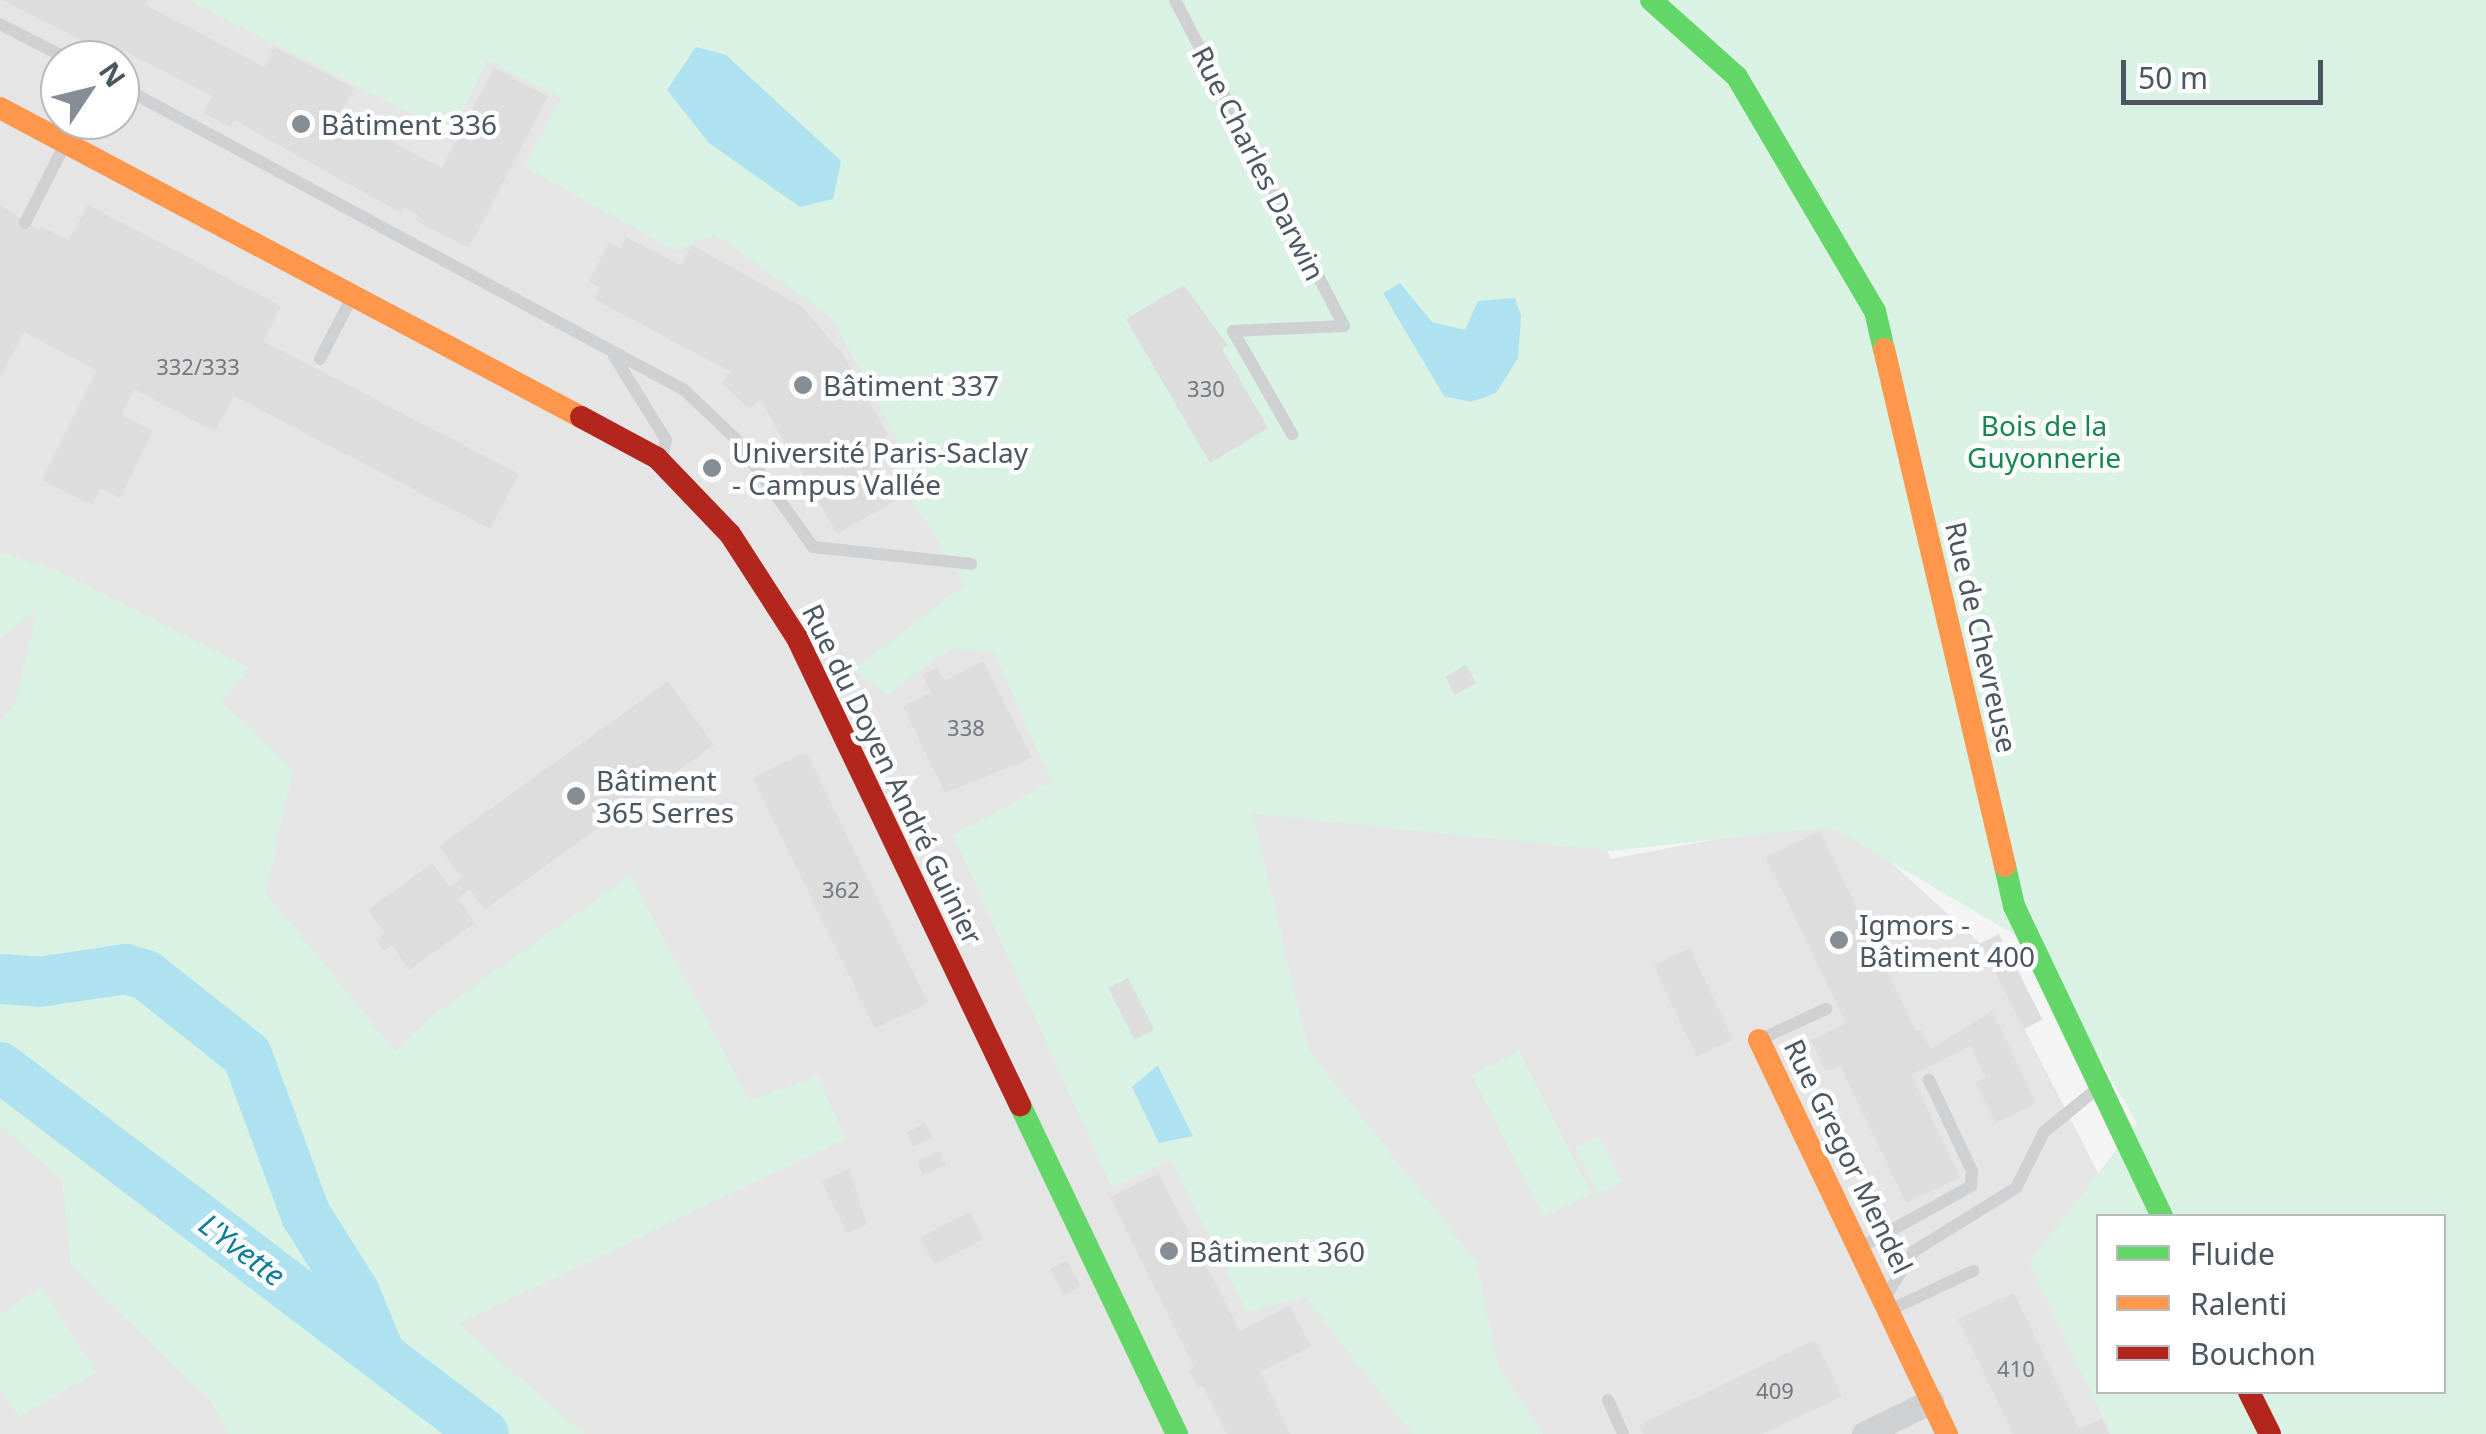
<!DOCTYPE html>
<html>
<head>
<meta charset="utf-8">
<style>
	body { margin:0 }
	#map { position:relative; width:2486px; height:1434px; overflow:hidden; background:#f4f4f4; font-family:"Noto Sans",sans-serif }
	div>[style] { position:absolute }
	.education>* { inset:0; background:#e6e5e6 }
	.green>* { inset:0; background:#d9f2e3; transform-origin:0 0 }
	.water>* { inset:0; background:#aee2f0 }
	.river>* { height:50px; margin:-25px; padding:0 25px; transform-origin:25px; border-radius:25px; background:#aee2f0 }
	.building>* { inset:0; background:#ddddde; transform-origin:0 0 }
	.lane>* { height:12px; margin:-6px; padding:0 6px; transform-origin:6px; border-radius:6px; background:#ced0d2 }
	.street>* { height:25px; margin:-12.5px; padding:0 12.5px; transform-origin:12.5px; border-radius:12.5px; background:#ced0d2 }
	.fast>* { height:22px; margin:-11px; padding:0 11px; transform-origin:11px; border-radius:11px; background:#63d668 }
	.slow>* { height:22px; margin:-11px; padding:0 11px; transform-origin:11px; border-radius:11px; background:#ff974d }
	.jam>* { height:22px; margin:-11px; padding:0 11px; transform-origin:11px; border-radius:11px; background:#b3261e }
	.dots>* { width:28px; height:28px; translate:-50% -50%; box-sizing:border-box; border:5px solid #fff; border-radius:50% }
	span { translate:-50% -50%; white-space:nowrap; text-align:center; line-height:1.15; -webkit-text-stroke:9px #fff; paint-order:stroke }
	.number-label { font-size:22px; color:#707881 }
	.number-label span { -webkit-text-stroke-width:0 }
	.poi-label { font-size:28px; color:#4a5661 }
	.left { translate:0 -50%; text-align:left }
	.street-label { font-size:28px; color:#4a5661 }
	.park-label { font-size:28px; color:#17864f }
	.water-label { font-size:30px; color:#0c7c9b; font-style:italic }
	.legend { position:absolute; left:2096px; top:1214px; width:350px; height:180px; box-sizing:border-box; background:#fff; border:2px solid #b7bbc0; margin:0; padding:12px 18px; list-style:none; font-size:30px; color:#4a5661 }
	.legend li { display:flex; align-items:center; gap:20px; height:50px }
	.legend b { width:50px; border:2px solid #b7bbc0 }
	.north { position:absolute; left:40px; top:40px; width:100px; height:100px; box-sizing:border-box; background:#fff; border:2px solid #b7bbc0; border-radius:50%; rotate:55deg; font-size:28px; font-weight:700; line-height:40px; text-align:center; color:#4a5661 }
	.north::after { content:''; display:block; margin:auto; width:35px; height:45px; background:#868d94; clip-path:polygon(50% 0,100% 100%,50% 72%,0 100%) }
	.scale { position:absolute; left:2121px; top:60px; width:202px; height:45px; box-sizing:border-box; border:5px solid #4a5661; border-top:0; padding-left:12px; font-size:30px; line-height:35px; white-space:nowrap; color:#4a5661; -webkit-text-stroke:8px #fff; paint-order:stroke }
</style>
</head>
<body>
<div id="map">
	<div class="education">
		<div style="clip-path:polygon(evenodd,0 0,1199px 0,1611px 859px,1840px 816px,1981px 944px,2120px 1216px,2098px 1216px,2098px 1392px,2236px 1434px,0 1434px,0 0,60px 60px,120px 60px,120px 120px,60px 120px,60px 60px)"></div>
	</div>
	<div class="green">
		<div style="clip-path:polygon(evenodd,187px 0,2486px 0,2486px 1434px,2111px 1434px,2029px 1263px,2137px 1123px,2034px 946px,1831px 827px,1610px 851px,1253px 814px,1308px 1049px,1476px 1261px,1498px 1366px,1543px 1434px,1412px 1434px,1305px 1297px,1247px 1312px,1171px 1159px,1112px 1188px,953px 835px,1051px 782px,995px 653px,951px 649px,887px 695px,853px 670px,965px 584px,912px 501px,904px 453px,832px 318px,715px 235px,674px 250px,524px 167px,561px 98px,487px 60px,452px 134px,187px 0,2098px 1216px,2444px 1216px,2444px 1392px,2098px 1392px,2098px 1216px)"></div>
		<div style="clip-path:polygon(0 552px,58px 570px,250px 668px,222px 702px,293px 769px,266px 893px,395px 1051px,434px 1014px,630px 875px,750px 1101px,818px 1075px,845px 1139px,459px 1324px,585px 1434px,229px 1434px,210px 1400px,71px 1266px,62px 1179px,0 1127px,0 721px,15px 704px,37px 611px,0 639px)"></div>
		<div style="left:1519px;top:1051px;width:160px;height:53px;rotate:63deg"></div>
		<div style="left:1599px;top:1136px;width:51px;height:27px;rotate:63deg"></div>
		<div style="clip-path:polygon(41px 1286px,97px 1372px,19px 1417px,0 1389px,0 1314px)"></div>
	</div>
	<div class="water">
		<div style="clip-path:polygon(696px 47px,726px 55px,841px 161px,833px 199px,800px 207px,709px 143px,667px 90px)"></div>
		<div style="clip-path:polygon(1400px 283px,1432px 322px,1465px 330px,1478px 301px,1515px 298px,1521px 316px,1518px 358px,1496px 393px,1471px 402px,1444px 396px,1383px 293px)"></div>
		<div style="clip-path:polygon(1158px 1065px,1158px 1066px,1193px 1136px,1159px 1143px,1132px 1087px)"></div>
	</div>
	<div class="river">
		<div style="left:0;top:979px;width:39px;rotate:4deg"></div>
		<div style="left:39px;top:982px;width:88px;rotate:-8.5deg"></div>
		<div style="left:126px;top:969px;width:21px;rotate:17deg"></div>
		<div style="left:146px;top:975px;width:129px;rotate:38.4deg"></div>
		<div style="left:247px;top:1055px;width:171px;rotate:69.8deg"></div>
		<div style="left:306px;top:1215px;width:92px;rotate:57.9deg"></div>
		<div style="left:355px;top:1293px;width:61px;rotate:67.7deg"></div>
		<div style="left:0;top:1067px;width:607px;rotate:37.17deg"></div>
	</div>
	<div class="building">
		<div style="clip-path:polygon(3px 0,148px 0,146px 5px,264px 67px,274px 47px,354px 88px,340px 115px,442px 168px,494px 68px,548px 96px,469px 248px,415px 220px,418px 215px,404px 207px,401px 213px,234px 120px,230px 127px,203px 113px,212px 96px,123px 50px,118px 59px)"></div>
		<div style="clip-path:polygon(0 205px,39px 230px,41px 226px,69px 240px,88px 205px,281px 306px,263px 341px,519px 474px,490px 529px,234px 396px,215px 432px,134px 389px,121px 415px,153px 431px,120px 498px,100px 488px,92px 505px,42px 480px,97px 370px,24px 332px,0 377px)"></div>
		<div style="clip-path:polygon(626px 237px,681px 265px,692px 245px,801px 306px,842px 353px,888px 435px,868px 446px,898px 499px,837px 534px,760px 399px,749px 409px,722px 383px,731px 372px,594px 299px,600px 288px,589px 282px,609px 243px,620px 249px)"></div>
		<div style="clip-path:polygon(1184px 285px,1228px 346px,1222px 349px,1268px 428px,1210px 463px,1126px 319px)"></div>
		<div style="clip-path:polygon(983px 661px,1032px 758px,945px 793px,903px 706px,931px 692px,922px 675px,937px 668px,945px 681px)"></div>
		<div style="left:1466px;top:665px;width:21px;height:24px;rotate:61deg"></div>
		<div style="clip-path:polygon(668px 681px,714px 745px,484px 910px,470px 889px,458px 898px,475px 923px,409px 970px,392px 945px,384px 951px,376px 940px,385px 934px,368px 910px,432px 863px,450px 887px,462px 878px,439px 846px)"></div>
		<div style="left:806px;top:752px;width:279px;height:59px;rotate:64deg"></div>
		<div style="clip-path:polygon(1820px 831px,1916px 1031px,1921px 1029px,1931px 1049px,1992px 1011px,2036px 1103px,1995px 1123px,1975px 1083px,1986px 1078px,1971px 1046px,1911px 1075px,1960px 1177px,1906px 1203px,1840px 1065px,1826px 1072px,1811px 1040px,1846px 1023px,1766px 857px)"></div>
		<div style="left:1999px;top:934px;width:96px;height:21px;rotate:63deg"></div>
		<div style="left:1690px;top:948px;width:101px;height:40px;rotate:65deg"></div>
		<div style="left:1128px;top:978px;width:58px;height:22px;rotate:63deg"></div>
		<div style="left:925px;top:1123px;width:16px;height:21px;rotate:63deg"></div>
		<div style="left:940px;top:1151px;width:15px;height:25px;rotate:67deg"></div>
		<div style="clip-path:polygon(849px 1169px,867px 1224px,847px 1233px,822px 1182px)"></div>
		<div style="clip-path:polygon(1158px 1173px,1240px 1331px,1290px 1306px,1311px 1347px,1260px 1372px,1290px 1434px,1227px 1434px,1203px 1386px,1198px 1388px,1189px 1370px,1194px 1367px,1110px 1197px)"></div>
		<div style="left:970px;top:1212px;width:30px;height:56px;rotate:63deg"></div>
		<div style="left:1067px;top:1260px;width:30px;height:19px;rotate:63deg"></div>
		<div style="clip-path:polygon(2014px 1293px,2079px 1429px,2102px 1418px,2109px 1434px,2013px 1434px,1958px 1319px)"></div>
		<div style="clip-path:polygon(1815px 1340px,1842px 1396px,1763px 1434px,1643px 1434px,1639px 1425px)"></div>
	</div>
	<div class="lane">
		<div style="left:1175px;top:0;width:367px;rotate:62.6deg"></div>
		<div style="left:1344px;top:326px;width:111px;rotate:177.4deg"></div>
		<div style="left:1233px;top:331px;width:119px;rotate:60.2deg"></div>
		<div style="left:0;top:24px;width:79px;rotate:27.2deg"></div>
		<div style="left:120px;top:86px;width:641px;rotate:28.32deg"></div>
		<div style="left:684px;top:390px;width:70px;rotate:43.3deg"></div>
		<div style="left:735px;top:438px;width:134px;rotate:54.4deg"></div>
		<div style="left:813px;top:547px;width:159px;rotate:6.1deg"></div>
		<div style="left:25px;top:223px;width:89px;rotate:-63.1deg"></div>
		<div style="left:614px;top:356px;width:99px;rotate:58.2deg"></div>
		<div style="left:666px;top:440px;width:13px;rotate:103deg"></div>
		<div style="left:320px;top:359px;width:65px;rotate:-62.7deg"></div>
		<div style="left:1761px;top:1039px;width:72px;rotate:-24.8deg"></div>
		<div style="left:1861px;top:1247px;width:126px;rotate:-29deg"></div>
		<div style="left:1971px;top:1186px;width:15px;rotate:-86deg"></div>
		<div style="left:1972px;top:1171px;width:101px;rotate:-115.3deg"></div>
		<div style="left:1886px;top:1296px;width:53px;rotate:-58.1deg"></div>
		<div style="left:1914px;top:1251px;width:120px;rotate:-31.7deg"></div>
		<div style="left:2016px;top:1188px;width:63px;rotate:-63.4deg"></div>
		<div style="left:2044px;top:1132px;width:70px;rotate:-39.2deg"></div>
		<div style="left:1890px;top:1310px;width:92px;rotate:-25.2deg"></div>
		<div style="left:1608px;top:1400px;width:37px;rotate:66deg"></div>
	</div>
	<div class="street">
		<div style="left:1864px;top:1434px;width:75px;rotate:-26.2deg"></div>
	</div>
	<div class="fast">
		<div style="left:1651px;top:0;width:115px;rotate:41.8deg"></div>
		<div style="left:1737px;top:77px;width:272px;rotate:59.5deg"></div>
		<div style="left:1875px;top:311px;width:39px;rotate:77deg"></div>
		<div style="left:2005px;top:866px;width:41px;rotate:77.3deg"></div>
		<div style="left:2014px;top:906px;width:344px;rotate:64.5deg"></div>
		<div style="left:1020px;top:1105px;width:365px;rotate:64.5deg"></div>
	</div>
	<div class="slow">
		<div style="left:0;top:108px;width:658px;rotate:28.01deg"></div>
		<div style="left:1884px;top:349px;width:531px;rotate:76.83deg"></div>
		<div style="left:1759px;top:1040px;width:437px;rotate:64.5deg"></div>
	</div>
	<div class="jam">
		<div style="left:581px;top:417px;width:86px;rotate:28.3deg"></div>
		<div style="left:657px;top:458px;width:105px;rotate:46.2deg"></div>
		<div style="left:730px;top:534px;width:124px;rotate:57.2deg"></div>
		<div style="left:797px;top:638px;width:518px;rotate:64.47deg"></div>
		<div style="left:2249px;top:1392px;width:47px;rotate:63.4deg"></div>
	</div>
	<div class="dots">
		<div style="left:301px;top:124px;background:#868d94"></div>
		<div style="left:803px;top:385px;background:#868d94"></div>
		<div style="left:712px;top:468px;background:#868d94"></div>
		<div style="left:576px;top:796px;background:#868d94"></div>
		<div style="left:1839px;top:940px;background:#868d94"></div>
		<div style="left:1169px;top:1251px;background:#868d94"></div>
	</div>
	<div class="number-label">
		<span style="left:198px;top:367px">332/333</span>
		<span style="left:1206px;top:389px">330</span>
		<span style="left:966px;top:728px">338</span>
		<span style="left:841px;top:890px">362</span>
		<span style="left:2016px;top:1369px">410</span>
		<span style="left:1775px;top:1391px">409</span>
	</div>
	<div class="poi-label">
		<span class="left" style="left:321px;top:124px">Bâtiment 336</span>
		<span class="left" style="left:823px;top:385px">Bâtiment 337</span>
		<span class="left" style="left:732px;top:468px">Université Paris-Saclay<br>- Campus Vallée</span>
		<span class="left" style="left:596px;top:796px">Bâtiment<br>365 Serres</span>
		<span class="left" style="left:1859px;top:940px">Igmors -<br>Bâtiment 400</span>
		<span class="left" style="left:1189px;top:1251px">Bâtiment 360</span>
	</div>
	<div class="street-label">
		<span style="left:1259px;top:163px;rotate:63deg">Rue Charles Darwin</span>
		<span style="left:1982px;top:637px;rotate:77deg">Rue de Chevreuse</span>
		<span style="left:893px;top:774px;rotate:64deg">Rue du Doyen André Guinier</span>
		<span style="left:1849px;top:1156px;rotate:64deg">Rue Gregor Mendel</span>
	</div>
	<div class="park-label">
		<span style="left:2044px;top:441px">Bois de la<br>Guyonnerie</span>
	</div>
	<div class="water-label">
		<span style="left:242px;top:1250px;rotate:37deg">L'Yvette</span>
	</div>
	<ul class="legend">
	<li><b style="height:12px;background:#63d668"></b>Fluide</li>
	<li><b style="height:12px;background:#ff974d"></b>Ralenti</li>
	<li><b style="height:12px;background:#b3261e"></b>Bouchon</li>
	</ul>
	<div class="north">N</div>
	<div class="scale">50 m</div>
</div>
</body>
</html>
